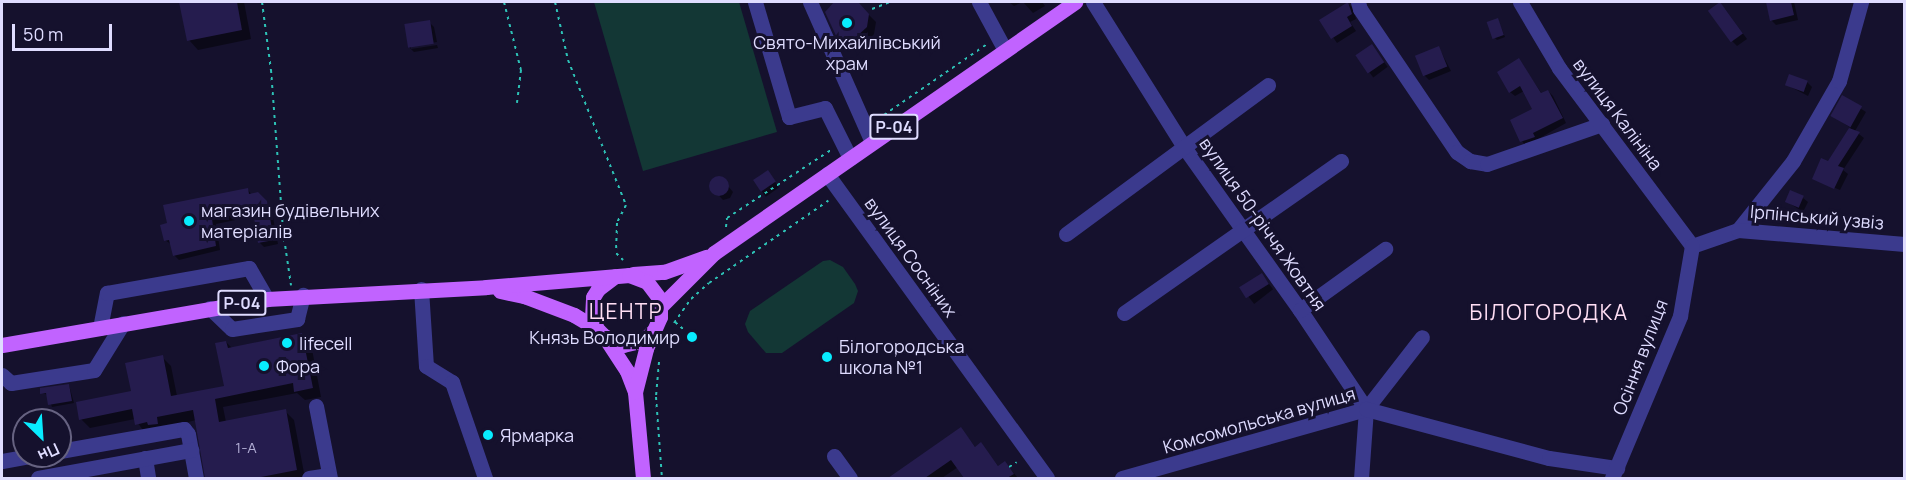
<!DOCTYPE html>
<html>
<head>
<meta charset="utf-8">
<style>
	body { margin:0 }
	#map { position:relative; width:1906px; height:480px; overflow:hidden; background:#15112d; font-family:Manrope,sans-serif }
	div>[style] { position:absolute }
	.green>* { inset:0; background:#133735 }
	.shadow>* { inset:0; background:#0007; transform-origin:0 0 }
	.building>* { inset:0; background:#251c4e; transform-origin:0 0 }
	.round { border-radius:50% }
	.path>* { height:2px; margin-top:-1px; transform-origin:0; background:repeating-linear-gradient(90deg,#2dc2b6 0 3px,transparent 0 7.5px) }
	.minor>* { height:15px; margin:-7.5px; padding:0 7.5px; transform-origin:7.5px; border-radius:7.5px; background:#3b3a8d }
	.major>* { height:15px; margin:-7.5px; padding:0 7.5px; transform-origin:7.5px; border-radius:7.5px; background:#c163ff }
	.dots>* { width:16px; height:16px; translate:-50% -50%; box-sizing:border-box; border:3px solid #15112d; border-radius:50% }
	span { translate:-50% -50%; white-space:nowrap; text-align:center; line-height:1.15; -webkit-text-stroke:6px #15112d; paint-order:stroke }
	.number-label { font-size:15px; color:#b0acd3 }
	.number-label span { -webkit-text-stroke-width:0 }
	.shield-label span { padding:2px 4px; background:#15112d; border:2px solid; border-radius:4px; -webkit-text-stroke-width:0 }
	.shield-label { font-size:16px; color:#dfdcff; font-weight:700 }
	.poi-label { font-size:18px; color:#dfdcff }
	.left { translate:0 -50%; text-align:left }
	.right { translate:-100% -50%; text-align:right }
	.street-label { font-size:18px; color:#dfdcff }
	.quarter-label { font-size:21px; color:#ffdef4; letter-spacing:1.5px }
	.frame { position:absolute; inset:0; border:3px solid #dfdcff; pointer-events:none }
	.north { position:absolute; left:12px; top:408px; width:60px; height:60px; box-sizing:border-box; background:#15112d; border:2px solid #666281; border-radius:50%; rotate:155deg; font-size:16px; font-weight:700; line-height:24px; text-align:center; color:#dfdcff }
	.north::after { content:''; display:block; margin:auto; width:21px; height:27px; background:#08ecff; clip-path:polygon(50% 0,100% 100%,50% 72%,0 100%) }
	.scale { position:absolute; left:12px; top:24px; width:100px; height:27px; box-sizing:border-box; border:3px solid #dfdcff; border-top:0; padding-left:8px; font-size:18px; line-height:21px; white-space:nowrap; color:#dfdcff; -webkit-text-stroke:4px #15112d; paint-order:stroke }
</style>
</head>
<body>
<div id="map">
	<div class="green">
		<div style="clip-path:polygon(594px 2px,739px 2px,777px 132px,643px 171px)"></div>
		<div style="clip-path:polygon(830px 260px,843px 267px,855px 284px,858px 291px,854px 303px,782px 353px,766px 353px,748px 332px,745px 324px,750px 311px,823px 261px)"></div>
	</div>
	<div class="shadow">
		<div style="clip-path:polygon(181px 2px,244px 2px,251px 39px,198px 50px,189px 40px)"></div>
		<div style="clip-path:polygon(848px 2px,858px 4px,876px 22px,874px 34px,869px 40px,854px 49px,847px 47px,839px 39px,835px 4px)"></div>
		<div style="clip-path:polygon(1009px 2px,1023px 2px,1014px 6px)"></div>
		<div style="clip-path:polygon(1023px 2px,1042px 2px,1045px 6px,1033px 13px)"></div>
		<div style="clip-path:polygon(1767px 2px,1794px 2px,1798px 20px,1776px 25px,1771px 20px)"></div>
		<div style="clip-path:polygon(1348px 3px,1352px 7px,1356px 19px,1350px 22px,1356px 31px,1337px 43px,1321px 20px)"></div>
		<div style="clip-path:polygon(1725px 9px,1747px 39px,1737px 46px,1732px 41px)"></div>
		<div style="clip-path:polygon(1498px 20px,1505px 37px,1497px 40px,1495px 38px)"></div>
		<div style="clip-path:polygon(429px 22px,434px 27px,437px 42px,411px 46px,411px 49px,437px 45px,438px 48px,414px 52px,409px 47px)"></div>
		<div style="left:1372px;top:46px;width:26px;height:18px;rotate:53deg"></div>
		<div style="clip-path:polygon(1439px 48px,1451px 71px,1429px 80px,1424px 75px)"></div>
		<div style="clip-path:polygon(1519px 60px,1542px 94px,1548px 91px,1553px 96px,1566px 123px,1526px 146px,1522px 141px,1534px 110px,1524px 91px,1515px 96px,1510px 92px)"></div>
		<div style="clip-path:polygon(1807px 82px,1812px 87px,1808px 96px,1787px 85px)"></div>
		<div style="clip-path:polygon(1843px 97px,1866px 112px,1855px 131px,1864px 138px,1843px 170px,1848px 174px,1840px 190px,1814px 179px,1828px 163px,1851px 128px,1832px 116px)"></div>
		<div style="left:768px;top:172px;width:19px;height:16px;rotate:55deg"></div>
		<div style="clip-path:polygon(721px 178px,733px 192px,730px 198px,723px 200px,710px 186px,714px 179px)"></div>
		<div style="clip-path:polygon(248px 190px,252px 195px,258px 194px,271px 207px,278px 244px,264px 247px,260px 243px,255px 216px,216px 224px,220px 250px,179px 260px,174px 255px,172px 245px,165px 240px)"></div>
		<div style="clip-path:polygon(1803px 198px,1808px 202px,1803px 212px,1786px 201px)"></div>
		<div style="left:1262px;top:275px;width:18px;height:24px;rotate:52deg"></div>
		<div style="clip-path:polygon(302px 335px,311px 344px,321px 397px,305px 400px,297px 393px,223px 407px,226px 422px,285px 411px,294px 420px,305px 478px,207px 478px,196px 420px,145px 433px,135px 419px,90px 428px,81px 419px,133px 393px,162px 357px,171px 366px,177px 396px,225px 387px,226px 342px,232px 348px)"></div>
		<div style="clip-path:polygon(69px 385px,74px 403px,52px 407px,48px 395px,42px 393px)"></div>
		<div style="clip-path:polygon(961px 429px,976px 448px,981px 444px,999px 467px,1005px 463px,1018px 478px,966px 478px,958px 467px,942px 478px,891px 478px)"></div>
	</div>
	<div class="building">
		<div style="clip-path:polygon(179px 2px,237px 2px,242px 30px,187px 41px)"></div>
		<div style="clip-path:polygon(834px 2px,859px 3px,869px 14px,867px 27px,854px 39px,846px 42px,838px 40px,825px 12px)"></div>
		<div style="clip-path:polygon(1348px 2px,1352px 14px,1347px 17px,1352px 26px,1331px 39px,1319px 20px)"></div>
		<div style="left:1720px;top:2px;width:39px;height:15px;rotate:54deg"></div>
		<div style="clip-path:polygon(1766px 2px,1791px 2px,1794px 15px,1770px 21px)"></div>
		<div style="left:1498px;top:18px;width:18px;height:12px;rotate:71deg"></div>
		<div style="left:430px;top:20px;width:24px;height:26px;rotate:81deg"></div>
		<div style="left:1372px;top:44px;width:22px;height:20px;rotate:56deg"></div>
		<div style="left:1439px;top:46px;width:22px;height:26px;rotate:68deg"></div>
		<div style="clip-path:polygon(1519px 58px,1541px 93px,1548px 90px,1563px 118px,1533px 133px,1535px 137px,1520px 142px,1510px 120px,1532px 109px,1520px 86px,1509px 93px,1497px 72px)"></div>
		<div style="left:1789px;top:74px;width:20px;height:12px;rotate:20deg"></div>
		<div style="left:1842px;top:95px;width:23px;height:24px;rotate:29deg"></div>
		<div style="clip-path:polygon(1849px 128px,1860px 132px,1838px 166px,1844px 168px,1834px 189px,1812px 179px,1821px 158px,1828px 161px)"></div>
		<div style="left:768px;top:170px;width:14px;height:18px;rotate:56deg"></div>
		<div class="round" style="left:709px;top:176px;width:20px;height:20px"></div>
		<div style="clip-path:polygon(248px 188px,249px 194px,258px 192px,267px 201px,274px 240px,258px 243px,253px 211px,212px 219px,216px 246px,173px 256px,169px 240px,164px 241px,160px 225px,167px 223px,163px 205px)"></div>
		<div style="left:1790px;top:190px;width:15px;height:13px;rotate:23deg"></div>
		<div style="left:1262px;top:273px;width:13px;height:27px;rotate:58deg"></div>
		<div style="clip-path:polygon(302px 333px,313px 388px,294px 392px,293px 383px,215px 399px,219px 422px,286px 409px,297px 470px,256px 478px,205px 478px,193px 410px,157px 417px,158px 424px,148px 425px,147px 422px,135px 425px,132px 409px,79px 420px,76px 402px,131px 391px,125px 363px,163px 355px,171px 396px,224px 386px,215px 343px,226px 341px,228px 348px)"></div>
		<div style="clip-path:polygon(69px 384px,72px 401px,48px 405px,46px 393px,40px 394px,40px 388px)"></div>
		<div style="clip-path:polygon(961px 427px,975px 447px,981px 442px,998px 466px,1005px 461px,1014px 474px,1007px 478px,964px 478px,951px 460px,925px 478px,888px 478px)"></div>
	</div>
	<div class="path">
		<div style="left:262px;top:2px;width:69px;rotate:82.5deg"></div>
		<div style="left:271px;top:70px;width:161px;rotate:85.7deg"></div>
		<div style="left:283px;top:231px;width:55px;rotate:81.6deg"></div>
		<div style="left:504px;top:2px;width:70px;rotate:76deg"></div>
		<div style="left:521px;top:70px;width:33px;rotate:97deg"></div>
		<div style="left:555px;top:2px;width:59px;rotate:77.4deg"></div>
		<div style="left:568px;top:60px;width:156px;rotate:68.2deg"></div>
		<div style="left:626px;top:205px;width:20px;rotate:117deg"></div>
		<div style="left:617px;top:223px;width:30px;rotate:92deg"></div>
		<div style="left:616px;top:253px;width:10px;rotate:45deg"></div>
		<div style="left:872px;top:9px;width:19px;rotate:-21deg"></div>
		<div style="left:878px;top:119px;width:132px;rotate:-34.5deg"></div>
		<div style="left:726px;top:227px;width:9px;rotate:-84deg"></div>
		<div style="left:727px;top:218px;width:124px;rotate:-33.2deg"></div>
		<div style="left:675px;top:322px;width:23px;rotate:41deg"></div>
		<div style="left:674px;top:323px;width:29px;rotate:-55deg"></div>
		<div style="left:691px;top:299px;width:24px;rotate:-42deg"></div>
		<div style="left:709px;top:283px;width:145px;rotate:-34.6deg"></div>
		<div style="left:659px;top:362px;width:35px;rotate:95deg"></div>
		<div style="left:656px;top:397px;width:81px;rotate:85.8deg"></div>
		<div style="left:1009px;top:467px;width:9px;rotate:-32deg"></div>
	</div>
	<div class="minor">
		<div style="left:755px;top:2px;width:120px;rotate:73.5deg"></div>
		<div style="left:789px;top:117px;width:37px;rotate:-14deg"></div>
		<div style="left:825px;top:108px;width:56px;rotate:63.4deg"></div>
		<div style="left:810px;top:2px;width:153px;rotate:66.1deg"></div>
		<div style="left:979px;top:2px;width:55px;rotate:61.6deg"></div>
		<div style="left:1093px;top:2px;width:171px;rotate:57.9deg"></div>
		<div style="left:1184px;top:147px;width:200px;rotate:54.6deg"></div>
		<div style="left:1300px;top:310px;width:119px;rotate:56.3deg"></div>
		<div style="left:1366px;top:409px;width:69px;rotate:94.1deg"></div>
		<div style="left:1358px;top:2px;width:7px;rotate:74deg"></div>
		<div style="left:1360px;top:9px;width:173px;rotate:55.9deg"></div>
		<div style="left:1457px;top:152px;width:16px;rotate:35deg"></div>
		<div style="left:1470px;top:161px;width:17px;rotate:10deg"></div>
		<div style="left:1487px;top:164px;width:122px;rotate:-19.2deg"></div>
		<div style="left:1520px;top:2px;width:77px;rotate:59.4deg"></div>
		<div style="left:1559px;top:68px;width:222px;rotate:53.2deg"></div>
		<div style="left:827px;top:174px;width:375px;rotate:54.1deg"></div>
		<div style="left:1738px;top:230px;width:88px;rotate:-51.4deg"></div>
		<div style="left:1793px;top:161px;width:92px;rotate:-60.1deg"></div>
		<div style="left:1839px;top:81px;width:82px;rotate:-74.4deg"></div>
		<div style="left:1066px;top:234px;width:251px;rotate:-36.4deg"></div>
		<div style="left:1692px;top:246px;width:49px;rotate:-19.2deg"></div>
		<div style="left:1738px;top:230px;width:167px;rotate:4.8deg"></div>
		<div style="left:421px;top:289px;width:77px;rotate:86.3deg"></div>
		<div style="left:426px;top:366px;width:31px;rotate:32deg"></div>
		<div style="left:452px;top:382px;width:102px;rotate:71deg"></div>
		<div style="left:210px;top:308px;width:30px;rotate:44deg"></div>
		<div style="left:232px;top:329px;width:66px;rotate:-8.7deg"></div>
		<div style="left:297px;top:319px;width:25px;rotate:-76deg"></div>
		<div style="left:1300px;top:310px;width:105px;rotate:-35.7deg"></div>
		<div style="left:1124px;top:313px;width:265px;rotate:-35deg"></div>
		<div style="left:100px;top:328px;width:36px;rotate:-79deg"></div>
		<div style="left:107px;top:293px;width:144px;rotate:-10deg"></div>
		<div style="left:249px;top:268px;width:36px;rotate:60deg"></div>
		<div style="left:2px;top:375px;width:12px;rotate:42deg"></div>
		<div style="left:11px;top:383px;width:84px;rotate:-8.9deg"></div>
		<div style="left:94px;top:370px;width:55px;rotate:-58.3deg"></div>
		<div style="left:316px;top:406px;width:73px;rotate:79deg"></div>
		<div style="left:1366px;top:409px;width:91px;rotate:-52.1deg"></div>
		<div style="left:60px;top:451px;width:126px;rotate:-10.1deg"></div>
		<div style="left:184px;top:429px;width:6px;rotate:51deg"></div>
		<div style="left:188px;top:434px;width:45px;rotate:79.7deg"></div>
		<div style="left:834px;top:456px;width:27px;rotate:54deg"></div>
		<div style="left:145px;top:458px;width:20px;rotate:81deg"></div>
		<div style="left:2px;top:461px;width:29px;rotate:-10deg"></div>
		<div style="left:38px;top:478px;width:156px;rotate:-10.4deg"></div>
		<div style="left:309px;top:478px;width:20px;rotate:-9deg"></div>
		<div style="left:1122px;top:478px;width:254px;rotate:-15.8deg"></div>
		<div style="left:1366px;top:409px;width:189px;rotate:15deg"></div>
		<div style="left:1549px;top:458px;width:69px;rotate:8.4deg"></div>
		<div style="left:1612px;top:478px;width:176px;rotate:-67.2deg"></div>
		<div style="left:1680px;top:316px;width:71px;rotate:-80.3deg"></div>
	</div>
	<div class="major">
		<div style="left:633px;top:274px;width:31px;rotate:-4deg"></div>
		<div style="left:664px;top:272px;width:45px;rotate:-19.7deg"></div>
		<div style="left:500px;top:291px;width:25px;rotate:12deg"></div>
		<div style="left:524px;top:296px;width:53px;rotate:20.8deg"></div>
		<div style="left:574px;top:315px;width:27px;rotate:31deg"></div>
		<div style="left:597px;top:329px;width:10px;rotate:45deg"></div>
		<div style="left:604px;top:336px;width:42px;rotate:56.7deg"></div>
		<div style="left:627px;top:371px;width:22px;rotate:69deg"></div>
		<div style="left:635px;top:392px;width:86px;rotate:84.7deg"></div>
		<div style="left:660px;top:307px;width:76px;rotate:-45deg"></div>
		<div style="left:714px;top:253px;width:440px;rotate:-34.8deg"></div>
		<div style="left:597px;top:329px;width:12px;rotate:-114deg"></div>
		<div style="left:592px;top:318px;width:21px;rotate:-87deg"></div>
		<div style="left:593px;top:297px;width:9px;rotate:-58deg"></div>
		<div style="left:598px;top:289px;width:21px;rotate:-37deg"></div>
		<div style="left:604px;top:336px;width:21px;rotate:25deg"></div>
		<div style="left:623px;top:345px;width:22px;rotate:-13deg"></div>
		<div style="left:644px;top:340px;width:11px;rotate:-45deg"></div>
		<div style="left:2px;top:345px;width:269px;rotate:-9.8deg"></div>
		<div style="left:267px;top:299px;width:219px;rotate:-3.1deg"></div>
		<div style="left:486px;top:287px;width:144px;rotate:-4.8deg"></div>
		<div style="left:629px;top:275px;width:19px;rotate:21deg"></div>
		<div style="left:647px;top:282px;width:20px;rotate:53deg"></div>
		<div style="left:659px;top:298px;width:9px;rotate:84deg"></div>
		<div style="left:660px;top:307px;width:10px;rotate:90deg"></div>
		<div style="left:660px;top:317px;width:35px;rotate:114deg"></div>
		<div style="left:646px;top:349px;width:44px;rotate:104.3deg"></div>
	</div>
	<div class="dots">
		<div style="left:847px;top:23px;background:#08ecff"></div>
		<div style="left:189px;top:221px;background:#08ecff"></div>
		<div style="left:692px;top:337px;background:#08ecff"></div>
		<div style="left:287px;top:343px;background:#08ecff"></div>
		<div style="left:827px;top:357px;background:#08ecff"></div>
		<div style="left:264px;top:366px;background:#08ecff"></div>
		<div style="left:488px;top:435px;background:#08ecff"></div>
	</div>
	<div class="number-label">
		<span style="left:246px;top:448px">1-А</span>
	</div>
	<div class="shield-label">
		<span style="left:894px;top:127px">Р-04</span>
		<span style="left:242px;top:303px">Р-04</span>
	</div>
	<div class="poi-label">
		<span style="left:847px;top:53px">Свято-Михайлівський<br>храм</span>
		<span class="left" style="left:201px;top:221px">магазин будівельних<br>матеріалів</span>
		<span class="right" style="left:680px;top:337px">Князь Володимир</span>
		<span class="left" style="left:299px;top:343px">lifecell</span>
		<span class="left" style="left:839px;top:357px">Білогородська<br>школа №1</span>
		<span class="left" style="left:276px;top:366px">Фора</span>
		<span class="left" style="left:500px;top:435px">Ярмарка</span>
	</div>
	<div class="street-label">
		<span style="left:1618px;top:114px;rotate:53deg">вулиця Калініна</span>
		<span style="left:1817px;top:217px;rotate:5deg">Ірпінський узвіз</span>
		<span style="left:1263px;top:224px;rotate:55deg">вулиця 50-річчя Жовтня</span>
		<span style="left:911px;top:257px;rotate:54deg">вулиця Сосніних</span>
		<span style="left:1640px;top:357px;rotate:-69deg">Осіння вулиця</span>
		<span style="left:1259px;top:420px;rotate:-16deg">Комсомольська вулиця</span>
	</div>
	<div class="quarter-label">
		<span style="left:626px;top:311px">ЦЕНТР</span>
		<span style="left:1549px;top:312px">БІЛОГОРОДКА</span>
	</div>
	<div class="frame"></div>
	<div class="north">Пн</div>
	<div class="scale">50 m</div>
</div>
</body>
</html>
